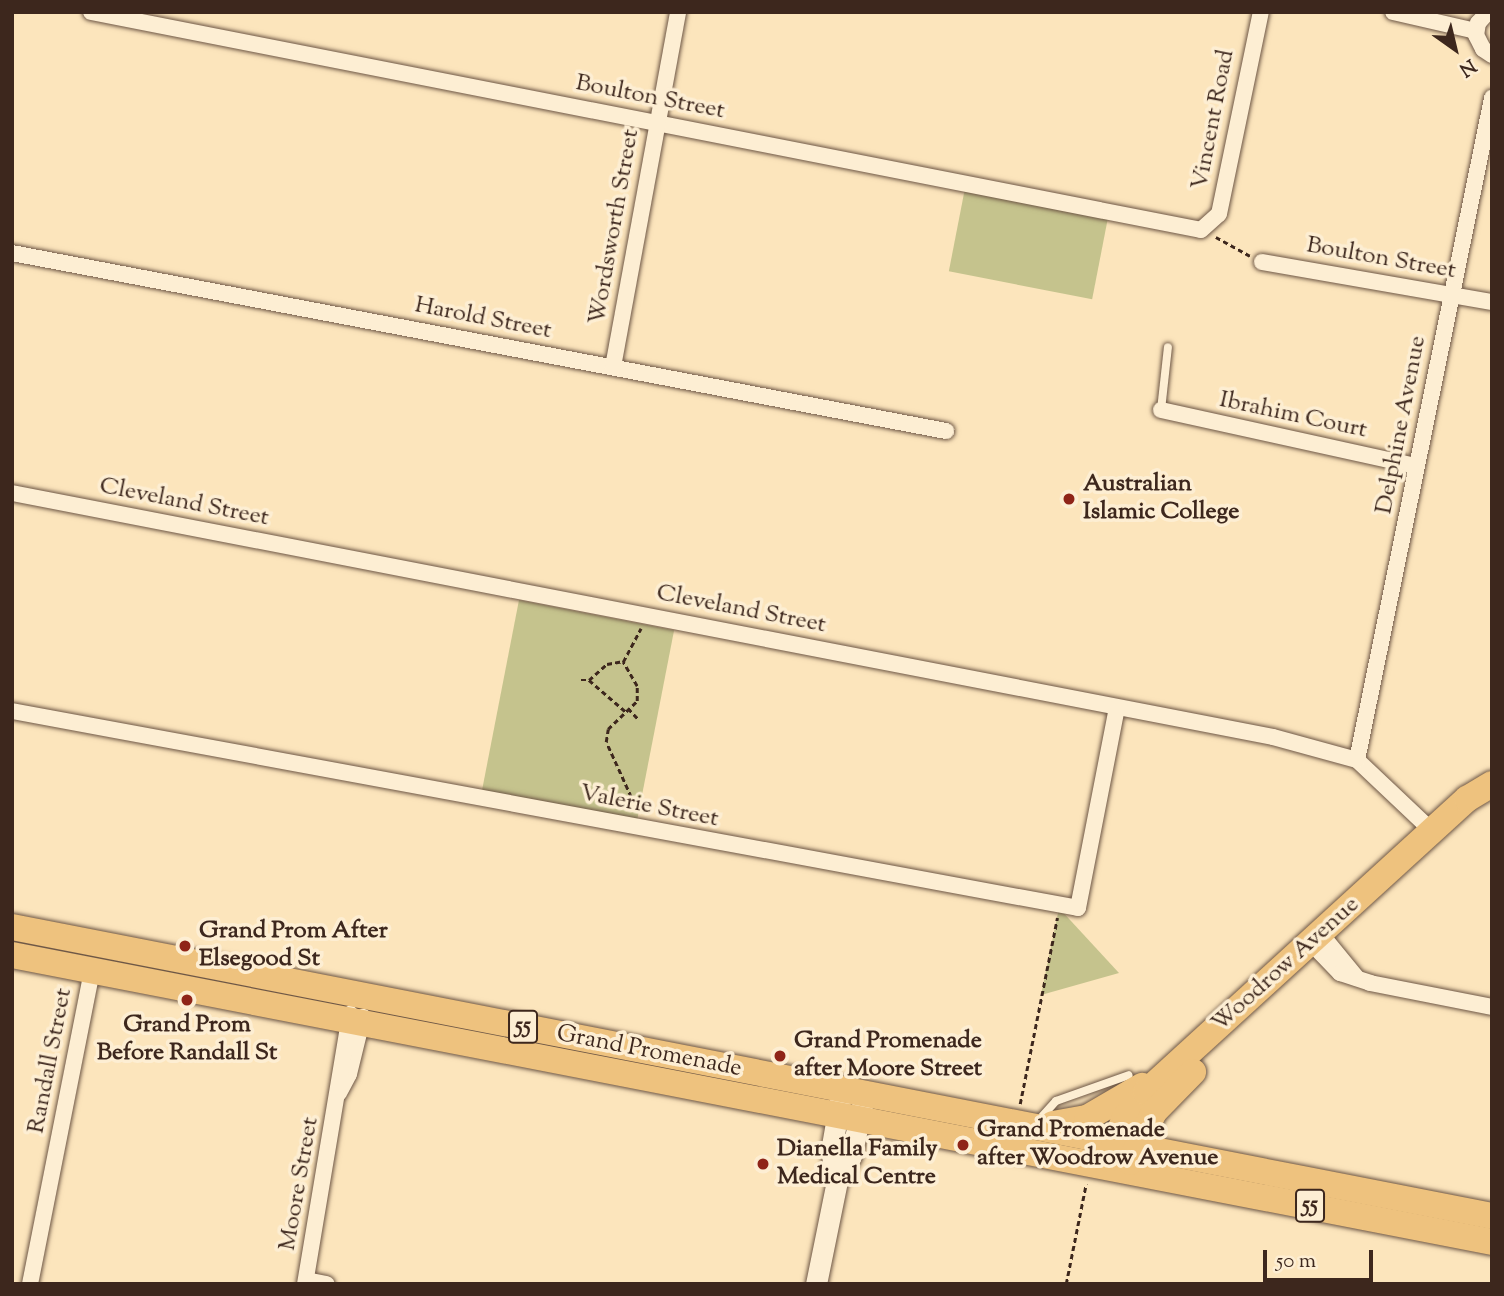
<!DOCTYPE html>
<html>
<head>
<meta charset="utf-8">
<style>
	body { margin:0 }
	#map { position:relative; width:1504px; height:1296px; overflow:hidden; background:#fce5bc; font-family:"Sorts Mill Goudy",serif }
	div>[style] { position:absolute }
	.green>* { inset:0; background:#c5c38d; transform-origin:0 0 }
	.path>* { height:2.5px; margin-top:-1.25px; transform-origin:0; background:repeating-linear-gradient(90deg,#3d271d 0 5px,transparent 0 8.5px) }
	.roads { filter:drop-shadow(0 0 2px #6d5645) drop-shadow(0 0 2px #6d5645) }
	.service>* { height:8px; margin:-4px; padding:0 4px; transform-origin:4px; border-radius:4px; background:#fdeed3 }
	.minor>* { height:16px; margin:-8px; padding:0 8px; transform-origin:8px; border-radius:8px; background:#fdeed3 }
	.tertiary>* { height:21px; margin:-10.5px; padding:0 10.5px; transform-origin:10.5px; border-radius:10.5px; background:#fdeed3 }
	.primary>* { height:26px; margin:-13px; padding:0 13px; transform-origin:13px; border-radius:13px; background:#eec27e }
	.dots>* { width:19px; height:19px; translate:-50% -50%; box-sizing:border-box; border:4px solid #fdeed3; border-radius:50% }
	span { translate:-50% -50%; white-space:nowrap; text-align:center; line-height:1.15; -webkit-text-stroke:7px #fdeed3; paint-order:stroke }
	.shield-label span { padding:2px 5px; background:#fdeed3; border:2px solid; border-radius:5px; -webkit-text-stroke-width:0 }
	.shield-label { font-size:23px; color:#3d271d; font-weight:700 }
	.street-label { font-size:24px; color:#3d271d }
	.poi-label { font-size:24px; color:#3d271d; font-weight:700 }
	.left { translate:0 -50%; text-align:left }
	.frame { position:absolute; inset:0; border:14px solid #3d271d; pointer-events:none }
	.north { position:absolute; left:1420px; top:14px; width:70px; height:70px; -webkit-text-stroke:5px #fdeed3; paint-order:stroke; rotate:146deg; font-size:19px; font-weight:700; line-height:28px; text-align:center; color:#3d271d }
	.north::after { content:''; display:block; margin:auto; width:24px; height:32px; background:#3d271d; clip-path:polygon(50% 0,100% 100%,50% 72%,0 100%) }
	.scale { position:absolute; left:1263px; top:1250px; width:110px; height:32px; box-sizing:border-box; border:4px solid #3d271d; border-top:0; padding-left:9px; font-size:21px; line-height:24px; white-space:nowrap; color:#3d271d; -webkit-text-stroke:5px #fdeed3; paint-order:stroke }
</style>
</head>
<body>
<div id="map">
	<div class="green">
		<div style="left:966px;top:183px;width:146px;height:90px;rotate:11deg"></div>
		<div style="left:519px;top:600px;width:158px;height:194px;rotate:11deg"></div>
		<div style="clip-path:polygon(1059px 908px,1119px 973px,1041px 995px)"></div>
	</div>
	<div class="path">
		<div style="left:1216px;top:237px;width:39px;rotate:29deg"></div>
		<div style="left:581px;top:680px;width:8px"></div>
		<div style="left:589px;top:680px;width:24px;rotate:-42deg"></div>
		<div style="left:607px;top:664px;width:17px;rotate:-10deg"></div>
		<div style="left:589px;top:680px;width:48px;rotate:40.7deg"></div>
		<div style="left:628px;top:708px;width:16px;rotate:47deg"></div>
		<div style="left:631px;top:811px;width:14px;rotate:-90deg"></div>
		<div style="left:631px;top:797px;width:60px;rotate:-114.4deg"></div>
		<div style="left:606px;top:742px;width:13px;rotate:-81deg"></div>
		<div style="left:608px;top:729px;width:40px;rotate:-44deg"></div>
		<div style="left:637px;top:701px;width:15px;rotate:-90deg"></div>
		<div style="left:637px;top:686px;width:28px;rotate:-120deg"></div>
		<div style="left:623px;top:662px;width:38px;rotate:-62deg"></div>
		<div style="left:1020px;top:1104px;width:190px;rotate:-78.7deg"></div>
		<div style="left:1066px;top:1284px;width:102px;rotate:-78.7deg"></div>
	</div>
	<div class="roads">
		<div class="service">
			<div style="left:1161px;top:410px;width:63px;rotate:-83.7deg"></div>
			<div style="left:1038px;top:1121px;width:27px;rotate:-48deg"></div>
			<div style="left:1056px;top:1101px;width:77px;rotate:-19.6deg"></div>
		</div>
		<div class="minor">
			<div style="left:91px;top:12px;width:1131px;rotate:11.11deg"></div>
			<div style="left:1201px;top:230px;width:24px;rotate:-42deg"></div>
			<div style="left:1219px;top:214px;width:206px;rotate:-78.3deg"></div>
			<div style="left:1393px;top:12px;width:85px;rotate:12.9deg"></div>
			<div style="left:1488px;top:12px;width:15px;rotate:132deg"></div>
			<div style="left:1478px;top:23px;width:12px;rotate:99deg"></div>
			<div style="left:1476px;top:35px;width:16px;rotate:63deg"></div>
			<div style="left:1483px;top:49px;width:11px;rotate:34deg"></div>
			<div style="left:12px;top:253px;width:951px;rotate:10.79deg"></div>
			<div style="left:1262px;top:262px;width:233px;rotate:9.9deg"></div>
			<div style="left:613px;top:367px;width:361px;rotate:-79.6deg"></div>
			<div style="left:1161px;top:410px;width:261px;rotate:12.4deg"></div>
			<div style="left:12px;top:493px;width:1284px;rotate:10.95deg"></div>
			<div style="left:1273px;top:737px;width:87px;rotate:15.3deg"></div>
			<div style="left:1357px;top:760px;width:103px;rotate:43.4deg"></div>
			<div style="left:12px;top:711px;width:1084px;rotate:10.47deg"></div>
			<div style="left:1078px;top:908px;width:204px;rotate:-79deg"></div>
			<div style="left:1357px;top:760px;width:676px;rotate:-78.47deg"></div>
			<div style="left:1321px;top:934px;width:57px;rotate:50.7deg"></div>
			<div style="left:1311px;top:943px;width:42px;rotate:46deg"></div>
			<div style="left:1340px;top:973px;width:32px;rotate:18deg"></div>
			<div style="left:1370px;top:983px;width:124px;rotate:11.1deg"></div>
			<div style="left:339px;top:1093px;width:21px;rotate:-62deg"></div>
			<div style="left:349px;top:1074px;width:59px;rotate:-76.2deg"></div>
			<div style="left:306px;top:1280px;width:21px;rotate:11deg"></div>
			<div style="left:30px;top:1284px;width:320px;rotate:-78.8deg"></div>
			<div style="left:305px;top:1284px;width:274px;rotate:-80.5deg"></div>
		</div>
		<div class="tertiary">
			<div style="left:837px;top:1181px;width:31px;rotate:-101deg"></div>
			<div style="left:831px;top:1151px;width:52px;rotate:-80deg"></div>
			<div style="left:816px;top:1284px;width:105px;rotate:-78.5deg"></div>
			<div style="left:837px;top:1181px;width:29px;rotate:-61deg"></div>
			<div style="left:851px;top:1156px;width:51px;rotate:-77.6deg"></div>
		</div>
		<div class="primary">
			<div style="left:12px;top:927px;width:1508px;rotate:11.05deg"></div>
			<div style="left:12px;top:955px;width:1508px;rotate:10.97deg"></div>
			<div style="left:1053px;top:1124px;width:35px;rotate:-10deg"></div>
			<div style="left:1087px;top:1118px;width:64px;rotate:-30.2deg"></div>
			<div style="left:1109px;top:1159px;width:45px;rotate:-69.1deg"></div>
			<div style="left:1125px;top:1117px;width:33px;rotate:-50deg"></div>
			<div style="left:1146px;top:1092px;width:435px;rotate:-42.4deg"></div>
			<div style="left:1467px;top:799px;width:29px;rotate:-31deg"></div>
			<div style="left:1130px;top:1162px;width:55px;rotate:-64.4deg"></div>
			<div style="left:1154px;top:1112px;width:56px;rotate:-45.7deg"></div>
		</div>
	</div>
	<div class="dots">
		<div style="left:1069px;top:499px;background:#8f2418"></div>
		<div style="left:185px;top:946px;background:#8f2418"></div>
		<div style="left:187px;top:1000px;background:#8f2418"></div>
		<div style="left:780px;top:1056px;background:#8f2418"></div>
		<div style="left:963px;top:1145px;background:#8f2418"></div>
		<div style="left:763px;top:1164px;background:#8f2418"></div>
	</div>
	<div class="shield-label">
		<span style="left:523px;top:1027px">55</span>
		<span style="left:1310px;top:1206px">55</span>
	</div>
	<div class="street-label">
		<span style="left:650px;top:98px;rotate:11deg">Boulton Street</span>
		<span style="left:1214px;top:120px;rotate:-79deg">Vincent Road</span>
		<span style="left:615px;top:227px;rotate:-80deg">Wordsworth Street</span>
		<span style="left:1381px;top:259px;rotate:10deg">Boulton Street</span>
		<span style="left:483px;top:319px;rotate:11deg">Harold Street</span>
		<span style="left:1293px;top:416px;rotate:12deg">Ibrahim Court</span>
		<span style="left:1402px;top:425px;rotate:-79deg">Delphine Avenue</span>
		<span style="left:184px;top:503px;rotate:11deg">Cleveland Street</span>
		<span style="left:741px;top:610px;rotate:11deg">Cleveland Street</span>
		<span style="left:649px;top:807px;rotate:11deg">Valerie Street</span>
		<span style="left:1286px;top:965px;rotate:-42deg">Woodrow Avenue</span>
		<span style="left:649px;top:1052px;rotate:11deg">Grand Promenade</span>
		<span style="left:51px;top:1061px;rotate:-79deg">Randall Street</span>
		<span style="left:300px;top:1184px;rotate:-80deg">Moore Street</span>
	</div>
	<div class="poi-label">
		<span class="left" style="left:1083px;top:499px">Australian<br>Islamic College</span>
		<span class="left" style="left:199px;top:946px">Grand Prom After<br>Elsegood St</span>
		<span style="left:187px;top:1040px">Grand Prom<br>Before Randall St</span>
		<span class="left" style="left:794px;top:1056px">Grand Promenade<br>after Moore Street</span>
		<span class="left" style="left:977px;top:1145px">Grand Promenade<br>after Woodrow Avenue</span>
		<span class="left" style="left:777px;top:1164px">Dianella Family<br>Medical Centre</span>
	</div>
	<div class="frame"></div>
	<div class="north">N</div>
	<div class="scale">50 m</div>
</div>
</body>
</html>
